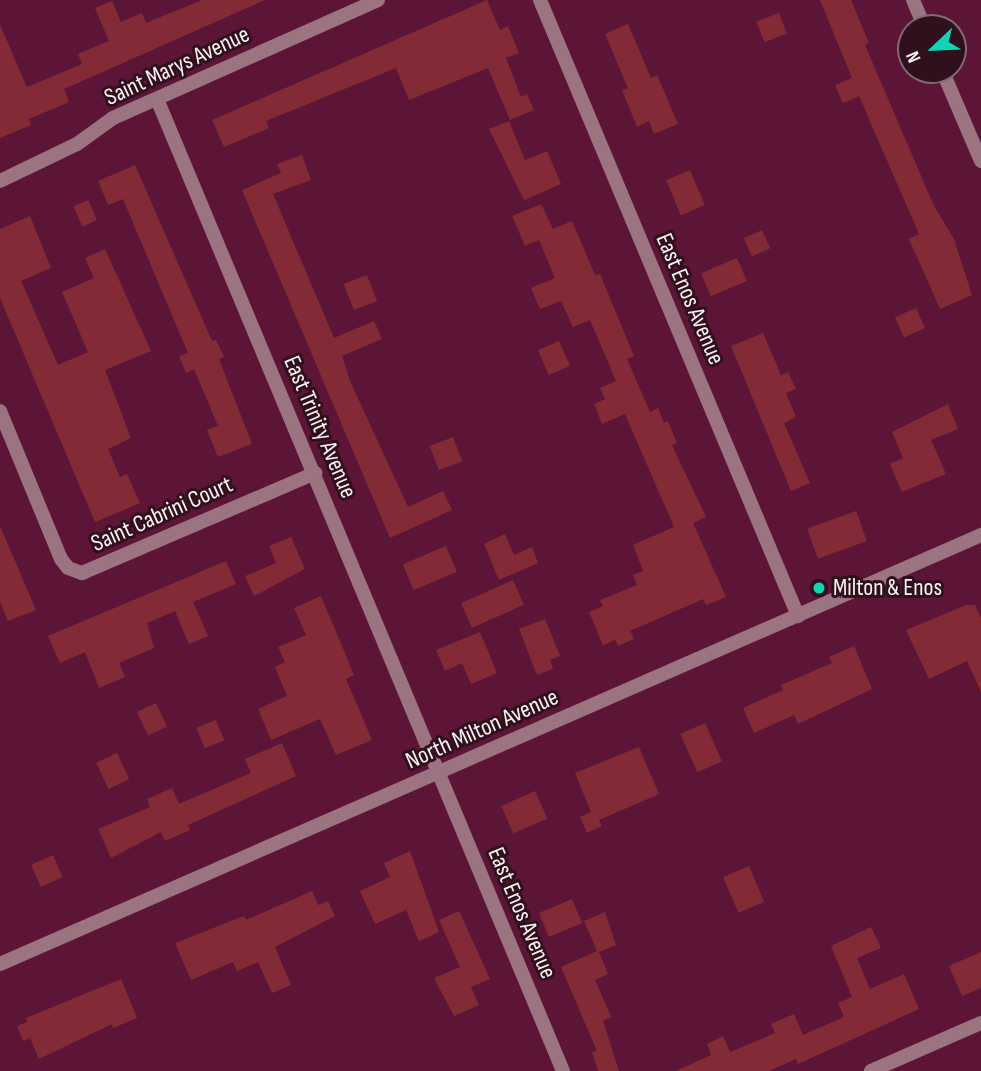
<!DOCTYPE html>
<html>
<head>
<meta charset="utf-8">
<style>
	body { margin:0 }
	#map { position:relative; width:981px; height:1071px; overflow:hidden; background:#5d1537; font-family:"Sofia Sans Condensed",sans-serif }
	div>[style] { position:absolute }
	.building>* { inset:0; background:#822b36; transform-origin:0 0 }
	.minor>* { height:14px; margin:-7px; padding:0 7px; transform-origin:7px; border-radius:7px; background:#9b7381 }
	.dots>* { width:19px; height:19px; translate:-50% -50%; box-sizing:border-box; border:4px solid #30101d; border-radius:50% }
	span { translate:-50% -50%; white-space:nowrap; text-align:center; line-height:1.15; -webkit-text-stroke:6px #30101d; paint-order:stroke }
	.street-label { font-size:24px; color:#fcf2f5 }
	.poi-label { font-size:24px; color:#fcf2f5 }
	.left { translate:0 -50%; text-align:left }
	.north { position:absolute; left:897px; top:14px; width:70px; height:70px; box-sizing:border-box; background:#30101d; border:2px solid #826a73; border-radius:50%; rotate:247deg; font-size:19px; font-weight:700; line-height:28px; text-align:center; color:#fcf2f5 }
	.north::after { content:''; display:block; margin:auto; width:24px; height:32px; background:#0fd5b4; clip-path:polygon(50% 0,100% 100%,50% 72%,0 100%) }
</style>
</head>
<body>
<div id="map">
	<div class="building">
		<div style="clip-path:polygon(202px 0,265px 0,64px 89px,69px 102px,29px 119px,31px 125px,0 138px,0 25px,27px 87px,82px 64px,78px 54px,109px 41px,95px 8px,112px 1px,121px 22px,142px 13px,146px 23px)"></div>
		<div style="clip-path:polygon(487px 0,500px 30px,508px 26px,519px 53px,506px 58px,521px 97px,527px 94px,534px 110px,510px 120px,488px 68px,409px 100px,396px 68px,266px 121px,269px 128px,224px 147px,212px 120px)"></div>
		<div style="clip-path:polygon(820px 0,851px 0,869px 43px,865px 45px,934px 206px,954px 239px,972px 295px,940px 309px,909px 239px,919px 234px,859px 96px,843px 103px,835px 85px,852px 78px)"></div>
		<div style="left:779px;top:13px;width:22px;height:24px;rotate:69deg"></div>
		<div style="clip-path:polygon(628px 24px,651px 78px,657px 75px,678px 124px,654px 134px,649px 121px,637px 127px,622px 90px,628px 88px,605px 34px)"></div>
		<div style="clip-path:polygon(509px 121px,525px 160px,547px 151px,561px 184px,524px 200px,489px 129px)"></div>
		<div style="clip-path:polygon(302px 155px,311px 180px,273px 194px,334px 338px,374px 321px,382px 339px,342px 356px,350px 381px,408px 507px,443px 491px,452px 510px,390px 538px,242px 190px,281px 173px,277px 164px)"></div>
		<div style="clip-path:polygon(135px 165px,212px 341px,216px 340px,224px 357px,219px 359px,252px 444px,218px 457px,207px 430px,218px 426px,194px 369px,186px 373px,179px 356px,188px 353px,123px 199px,108px 205px,98px 181px)"></div>
		<div style="left:690px;top:170px;width:38px;height:26px;rotate:67deg"></div>
		<div style="left:88px;top:200px;width:22px;height:16px;rotate:66deg"></div>
		<div style="clip-path:polygon(541px 204px,553px 229px,572px 221px,595px 275px,600px 274px,634px 356px,627px 359px,650px 412px,658px 408px,664px 423px,668px 421px,677px 443px,672px 445px,706px 517px,693px 523px,726px 597px,706px 605px,703px 599px,630px 631px,634px 639px,618px 646px,615px 640px,603px 645px,589px 612px,603px 606px,600px 600px,637px 585px,633px 575px,643px 571px,633px 545px,674px 527px,625px 414px,602px 424px,594px 404px,605px 399px,600px 388px,616px 381px,590px 320px,573px 327px,561px 301px,540px 309px,531px 288px,555px 278px,539px 240px,525px 246px,512px 216px)"></div>
		<div style="clip-path:polygon(30px 216px,51px 268px,21px 281px,58px 365px,88px 352px,62px 292px,94px 278px,85px 258px,105px 249px,151px 351px,105px 370px,131px 438px,108px 449px,120px 477px,127px 474px,140px 503px,95px 522px,0 298px,0 229px)"></div>
		<div style="left:762px;top:230px;width:20px;height:20px;rotate:66deg"></div>
		<div style="left:737px;top:258px;width:25px;height:39px;rotate:67deg"></div>
		<div style="left:367px;top:275px;width:28px;height:25px;rotate:69deg"></div>
		<div style="left:916px;top:308px;width:22px;height:23px;rotate:66deg"></div>
		<div style="clip-path:polygon(763px 333px,781px 375px,788px 372px,796px 389px,786px 393px,796px 417px,784px 423px,810px 483px,791px 491px,731px 346px)"></div>
		<div style="left:559px;top:341px;width:27px;height:23px;rotate:66deg"></div>
		<div style="clip-path:polygon(948px 404px,958px 429px,931px 440px,946px 474px,902px 492px,890px 464px,903px 458px,892px 432px)"></div>
		<div style="left:453px;top:437px;width:26px;height:25px;rotate:69deg"></div>
		<div style="left:856px;top:511px;width:32px;height:52px;rotate:70deg"></div>
		<div style="clip-path:polygon(0 526px,36px 610px,8px 621px,0 602px)"></div>
		<div style="clip-path:polygon(505px 534px,514px 555px,532px 547px,538px 563px,499px 580px,484px 544px)"></div>
		<div style="clip-path:polygon(291px 537px,305px 569px,254px 596px,245px 576px,276px 563px,269px 546px)"></div>
		<div style="left:446px;top:546px;width:28px;height:47px;rotate:67deg"></div>
		<div style="clip-path:polygon(226px 561px,236px 584px,193px 602px,208px 636px,189px 644px,175px 611px,147px 623px,154px 648px,119px 663px,125px 677px,99px 688px,85px 652px,60px 663px,48px 636px)"></div>
		<div style="left:513px;top:580px;width:27px;height:57px;rotate:66deg"></div>
		<div style="clip-path:polygon(321px 596px,354px 675px,346px 679px,372px 740px,336px 755px,320px 719px,271px 740px,258px 709px,287px 696px,275px 667px,285px 662px,278px 647px,306px 635px,294px 608px)"></div>
		<div style="clip-path:polygon(966px 605px,975px 605px,981px 618px,981px 692px,967px 661px,929px 679px,906px 630px)"></div>
		<div style="clip-path:polygon(545px 619px,560px 656px,550px 660px,553px 669px,537px 675px,519px 629px)"></div>
		<div style="clip-path:polygon(480px 632px,497px 673px,471px 684px,462px 663px,445px 671px,436px 650px)"></div>
		<div style="clip-path:polygon(854px 646px,872px 689px,798px 724px,794px 715px,754px 733px,743px 708px,783px 690px,781px 685px,832px 663px,829px 657px)"></div>
		<div style="left:156px;top:703px;width:26px;height:21px;rotate:65deg"></div>
		<div style="left:216px;top:720px;width:22px;height:21px;rotate:68deg"></div>
		<div style="left:705px;top:723px;width:42px;height:27px;rotate:66deg"></div>
		<div style="clip-path:polygon(282px 743px,296px 776px,188px 825px,190px 830px,165px 841px,161px 832px,111px 858px,98px 829px,150px 807px,147px 799px,172px 788px,179px 804px,251px 773px,245px 759px)"></div>
		<div style="clip-path:polygon(639px 747px,659px 794px,599px 820px,602px 826px,587px 833px,580px 817px,591px 812px,575px 773px)"></div>
		<div style="left:117px;top:753px;width:29px;height:23px;rotate:65deg"></div>
		<div style="left:535px;top:791px;width:30px;height:37px;rotate:66deg"></div>
		<div style="clip-path:polygon(410px 851px,439px 932px,419px 941px,406px 910px,375px 924px,360px 891px,390px 877px,384px 863px)"></div>
		<div style="left:53px;top:855px;width:24px;height:24px;rotate:66deg"></div>
		<div style="left:749px;top:866px;width:39px;height:28px;rotate:67deg"></div>
		<div style="clip-path:polygon(312px 891px,318px 905px,328px 901px,335px 916px,275px 947px,291px 985px,272px 993px,258px 962px,237px 971px,233px 962px,191px 980px,175px 943px,244px 916px,246px 920px)"></div>
		<div style="left:572px;top:899px;width:26px;height:36px;rotate:67deg"></div>
		<div style="clip-path:polygon(459px 911px,490px 979px,471px 987px,479px 1005px,454px 1016px,434px 978px,460px 967px,439px 920px)"></div>
		<div style="clip-path:polygon(605px 912px,616px 945px,599px 952px,608px 974px,595px 980px,611px 1017px,603px 1021px,619px 1071px,598px 1071px,592px 1052px,597px 1051px,561px 967px,597px 951px,584px 921px)"></div>
		<div style="clip-path:polygon(871px 927px,881px 948px,857px 958px,870px 989px,904px 974px,919px 1009px,798px 1064px,796px 1059px,769px 1071px,676px 1071px,711px 1055px,707px 1044px,723px 1036px,730px 1052px,775px 1033px,771px 1024px,794px 1014px,803px 1035px,844px 1017px,838px 1003px,852px 997px,831px 946px)"></div>
		<div style="clip-path:polygon(981px 952px,981px 988px,962px 996px,949px 966px)"></div>
		<div style="clip-path:polygon(121px 979px,137px 1018px,113px 1028px,112px 1024px,39px 1059px,30px 1038px,23px 1041px,17px 1026px,27px 1022px,26px 1018px)"></div>
	</div>
	<div class="minor">
		<div style="left:540px;top:0;width:668px;rotate:67.27deg"></div>
		<div style="left:913px;top:0;width:30px;rotate:67deg"></div>
		<div style="left:942px;top:70px;width:99px;rotate:66.8deg"></div>
		<div style="left:157px;top:99px;width:1053px;rotate:67.33deg"></div>
		<div style="left:0;top:181px;width:85px;rotate:-25.7deg"></div>
		<div style="left:77px;top:144px;width:44px;rotate:-35.8deg"></div>
		<div style="left:113px;top:118px;width:290px;rotate:-24deg"></div>
		<div style="left:0;top:411px;width:160px;rotate:67.6deg"></div>
		<div style="left:61px;top:559px;width:11px;rotate:52deg"></div>
		<div style="left:68px;top:568px;width:15px;rotate:20deg"></div>
		<div style="left:82px;top:573px;width:254px;rotate:-23.2deg"></div>
		<div style="left:0;top:964px;width:1071px;rotate:-23.62deg"></div>
		<div style="left:871px;top:1071px;width:120px;rotate:-23.6deg"></div>
	</div>
	<div class="dots">
		<div style="left:819px;top:588px;background:#0fd5b4"></div>
	</div>
	<div class="street-label">
		<span style="left:177px;top:66px;rotate:-25deg">Saint Marys Avenue</span>
		<span style="left:690px;top:299px;rotate:67deg">East Enos Avenue</span>
		<span style="left:320px;top:427px;rotate:67deg">East Trinity Avenue</span>
		<span style="left:162px;top:514px;rotate:-24deg">Saint Cabrini Court</span>
		<span style="left:482px;top:729px;rotate:-24deg">North Milton Avenue</span>
		<span style="left:522px;top:913px;rotate:67deg">East Enos Avenue</span>
	</div>
	<div class="poi-label">
		<span class="left" style="left:833px;top:588px">Milton &amp; Enos</span>
	</div>
	<div class="north">N</div>
</div>
</body>
</html>
